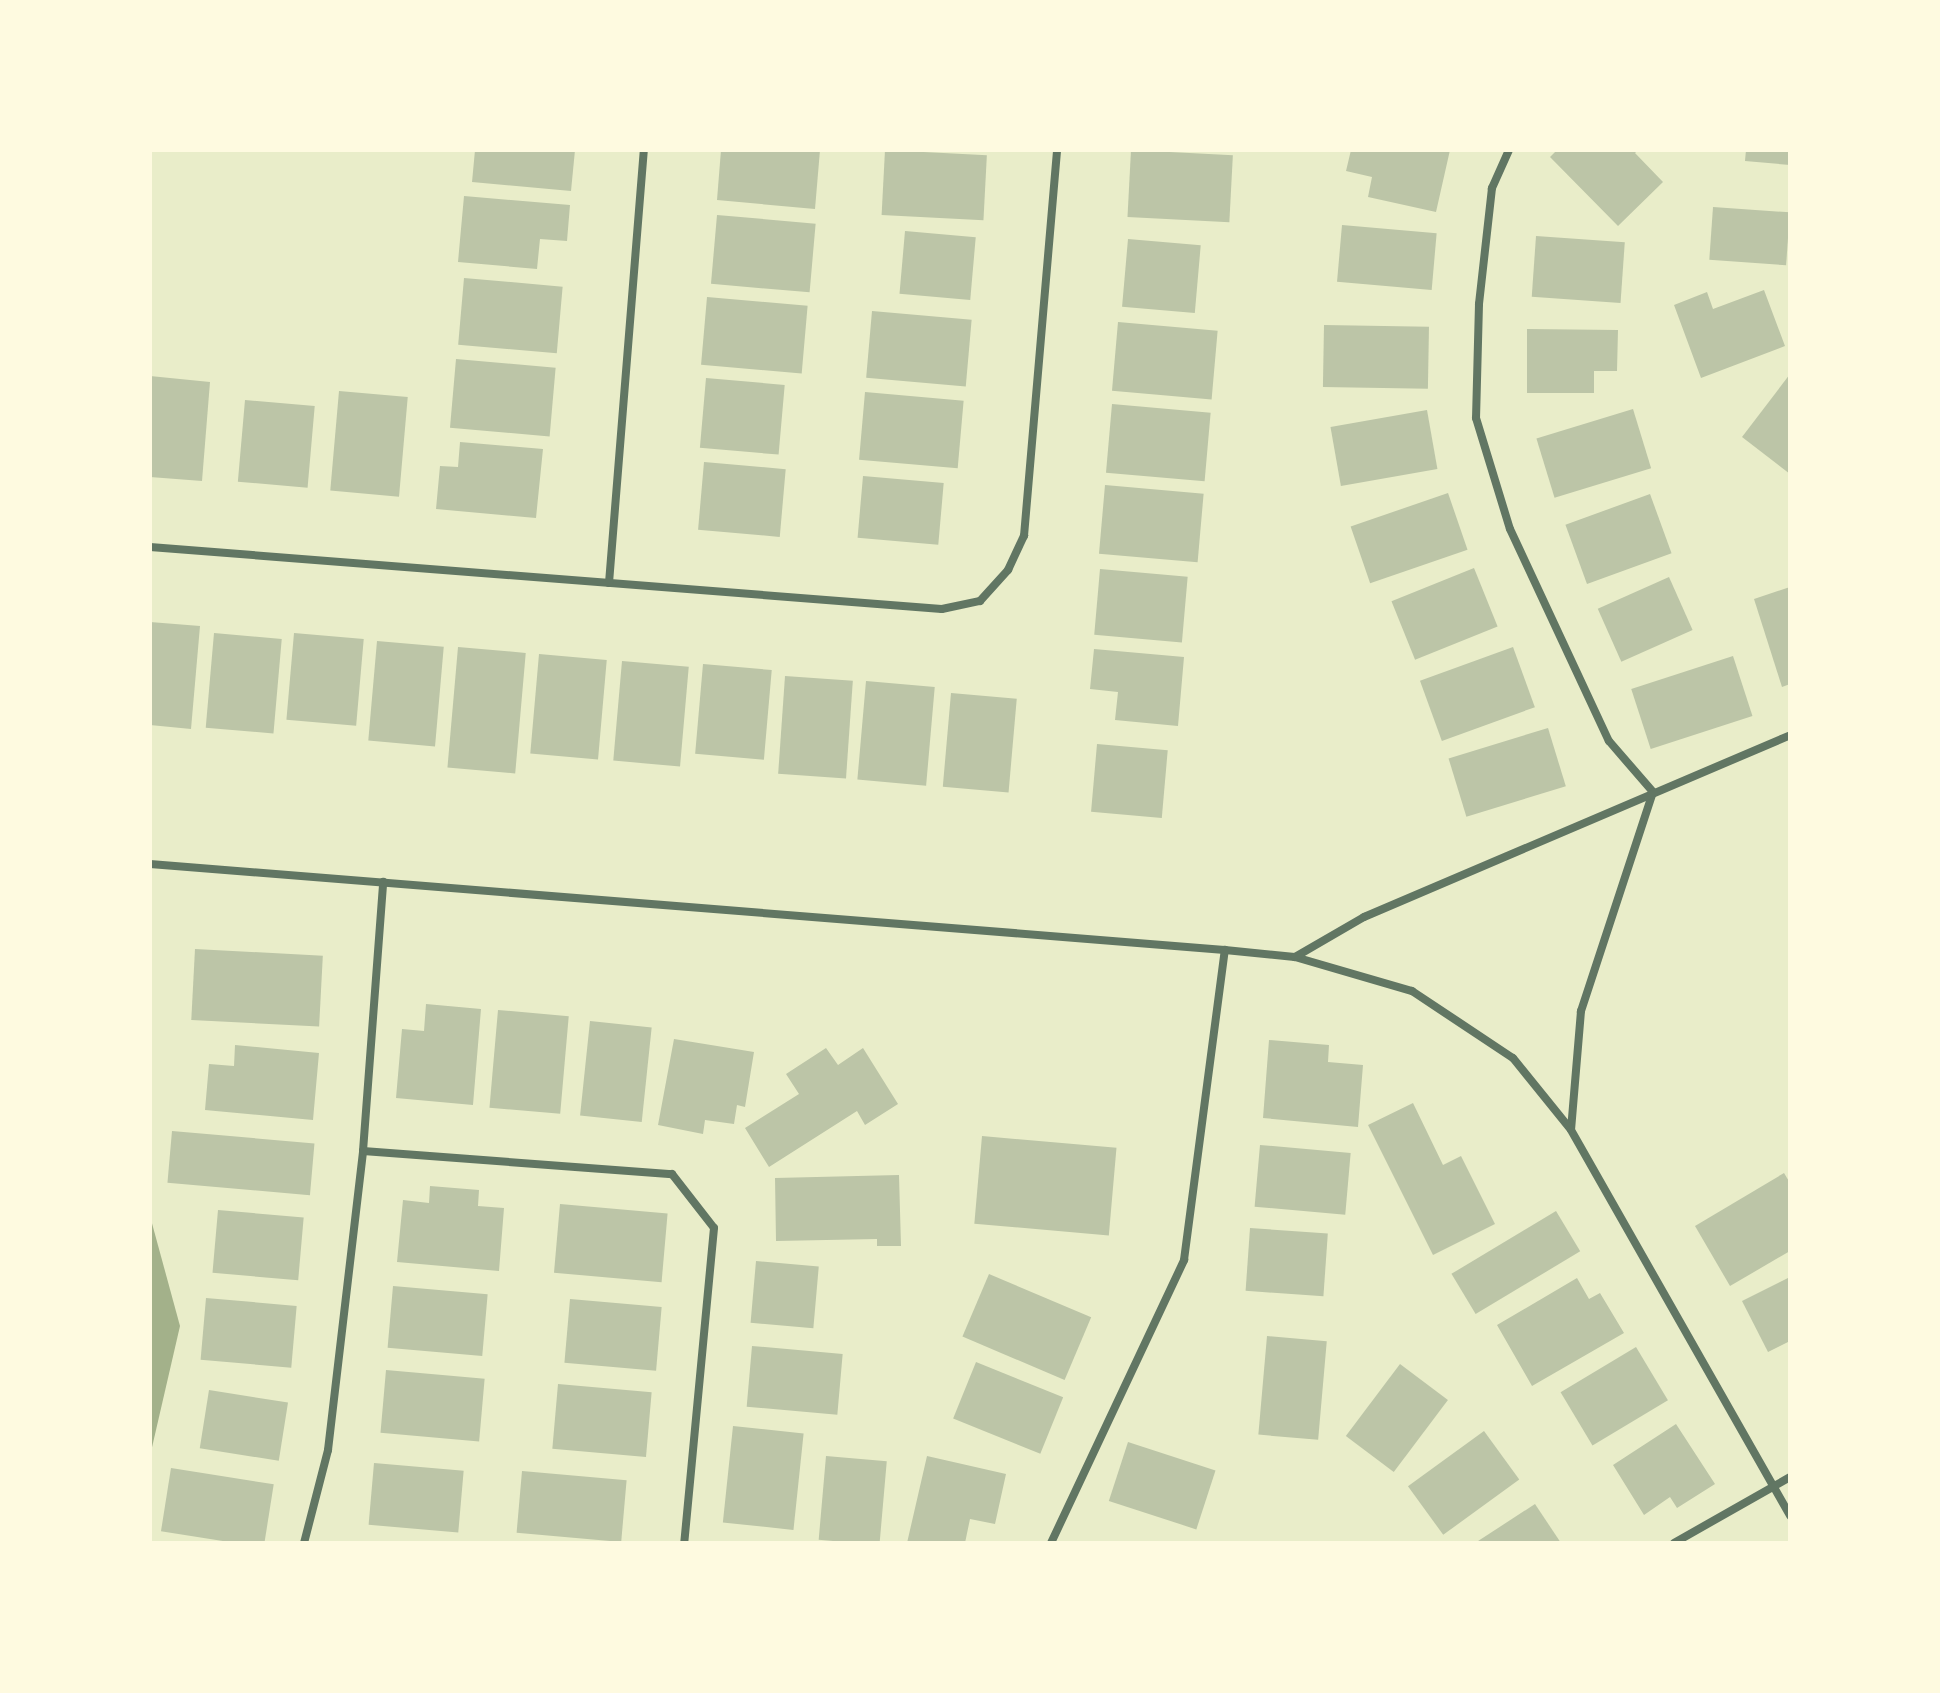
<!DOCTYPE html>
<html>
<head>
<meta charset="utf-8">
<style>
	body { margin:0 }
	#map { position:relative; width:1940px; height:1693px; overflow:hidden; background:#e9edc9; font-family:Quicksand,sans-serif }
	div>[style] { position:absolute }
	.water>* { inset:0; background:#a3b18a }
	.building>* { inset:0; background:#bcc5a7; transform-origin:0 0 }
	.minor>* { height:8px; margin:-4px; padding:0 4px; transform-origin:4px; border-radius:4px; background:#617663 }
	span { translate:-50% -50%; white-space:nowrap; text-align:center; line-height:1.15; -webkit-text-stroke:7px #fefae0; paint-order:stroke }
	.frame { position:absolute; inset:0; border:152px solid #fefae0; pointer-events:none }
</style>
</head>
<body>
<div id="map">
	<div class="water">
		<div style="clip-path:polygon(150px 1216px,180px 1326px,150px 1456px)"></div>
	</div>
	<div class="building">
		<div style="clip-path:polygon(475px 150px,575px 150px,571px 191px,472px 182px)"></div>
		<div style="clip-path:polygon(721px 150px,820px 150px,815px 209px,717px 200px)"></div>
		<div style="left:885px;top:150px;width:102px;height:65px;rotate:3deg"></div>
		<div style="left:1131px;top:150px;width:102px;height:67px;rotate:3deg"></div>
		<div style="clip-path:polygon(1351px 150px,1450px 150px,1436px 212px,1368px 197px,1372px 177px,1346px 171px)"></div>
		<div style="clip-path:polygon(1557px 150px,1638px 150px,1635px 153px,1663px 182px,1618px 226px,1550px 157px)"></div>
		<div style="clip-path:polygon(1746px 150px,1790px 150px,1790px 165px,1745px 161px)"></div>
		<div style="clip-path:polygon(464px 196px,570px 205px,567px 241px,540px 239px,537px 269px,458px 262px)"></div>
		<div style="left:1713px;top:207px;width:77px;height:53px;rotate:4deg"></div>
		<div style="left:717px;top:215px;width:99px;height:69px;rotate:5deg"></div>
		<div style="left:1342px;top:225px;width:95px;height:57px;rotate:5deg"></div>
		<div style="left:905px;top:231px;width:71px;height:63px;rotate:5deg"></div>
		<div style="left:1536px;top:236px;width:89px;height:61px;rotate:4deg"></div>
		<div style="left:1128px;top:239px;width:73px;height:68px;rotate:5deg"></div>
		<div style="left:464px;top:278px;width:99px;height:67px;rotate:5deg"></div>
		<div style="clip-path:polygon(1764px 290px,1785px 346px,1701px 378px,1674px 305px,1707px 292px,1713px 309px)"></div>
		<div style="left:707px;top:297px;width:101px;height:68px;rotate:5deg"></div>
		<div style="left:872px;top:311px;width:100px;height:67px;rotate:5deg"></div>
		<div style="left:1118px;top:322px;width:100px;height:69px;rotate:5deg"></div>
		<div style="left:1324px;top:325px;width:105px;height:62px;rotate:1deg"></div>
		<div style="clip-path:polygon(1527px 329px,1618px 330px,1617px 371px,1594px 371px,1594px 393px,1527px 393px)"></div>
		<div style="left:456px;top:359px;width:100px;height:69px;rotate:5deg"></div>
		<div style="clip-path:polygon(1790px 374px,1790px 474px,1742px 437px)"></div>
		<div style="clip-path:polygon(150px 376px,210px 382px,202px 481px,150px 477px)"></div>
		<div style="left:706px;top:378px;width:79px;height:70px;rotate:5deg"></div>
		<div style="left:339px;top:391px;width:69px;height:100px;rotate:5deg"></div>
		<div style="left:865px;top:392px;width:99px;height:68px;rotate:5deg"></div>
		<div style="left:245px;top:400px;width:70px;height:82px;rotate:5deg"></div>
		<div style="left:1112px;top:404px;width:99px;height:69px;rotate:5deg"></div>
		<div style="left:1633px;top:409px;width:62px;height:101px;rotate:73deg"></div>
		<div style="left:1427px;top:410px;width:60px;height:98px;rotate:80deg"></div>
		<div style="clip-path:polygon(460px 442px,543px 449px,536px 518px,436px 509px,440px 466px,458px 467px)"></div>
		<div style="left:704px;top:462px;width:82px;height:68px;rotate:5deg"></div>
		<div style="left:863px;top:476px;width:81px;height:62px;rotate:5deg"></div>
		<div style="left:1105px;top:485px;width:99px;height:69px;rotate:5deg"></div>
		<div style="left:1448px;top:493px;width:60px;height:103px;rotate:71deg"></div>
		<div style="left:1650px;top:494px;width:63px;height:90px;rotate:70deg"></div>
		<div style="left:1474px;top:568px;width:63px;height:89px;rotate:68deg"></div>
		<div style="left:1100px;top:569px;width:88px;height:66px;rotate:5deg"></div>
		<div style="left:1669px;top:577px;width:58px;height:78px;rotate:66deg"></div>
		<div style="clip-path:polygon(1790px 587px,1790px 684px,1782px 687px,1754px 599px)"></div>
		<div style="clip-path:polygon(150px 622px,200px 626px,191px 729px,150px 725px)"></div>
		<div style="left:214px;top:633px;width:68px;height:95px;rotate:5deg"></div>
		<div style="left:294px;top:633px;width:70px;height:87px;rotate:5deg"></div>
		<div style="left:377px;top:641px;width:67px;height:100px;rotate:5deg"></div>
		<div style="left:458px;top:647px;width:68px;height:121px;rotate:5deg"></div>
		<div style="left:1513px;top:647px;width:64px;height:99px;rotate:70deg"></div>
		<div style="clip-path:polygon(1094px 649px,1184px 657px,1178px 726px,1115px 720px,1118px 692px,1090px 689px)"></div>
		<div style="left:539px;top:654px;width:68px;height:100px;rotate:5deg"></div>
		<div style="left:1733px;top:656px;width:63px;height:107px;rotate:72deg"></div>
		<div style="left:622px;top:661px;width:67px;height:100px;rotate:5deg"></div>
		<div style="left:703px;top:664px;width:69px;height:90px;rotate:5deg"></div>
		<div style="left:785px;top:676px;width:68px;height:98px;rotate:4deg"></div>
		<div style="left:866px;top:681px;width:69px;height:99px;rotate:5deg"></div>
		<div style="left:951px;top:693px;width:66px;height:94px;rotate:5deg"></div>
		<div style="left:1548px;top:728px;width:61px;height:104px;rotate:73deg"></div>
		<div style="left:1097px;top:744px;width:71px;height:68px;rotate:5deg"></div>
		<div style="left:195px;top:949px;width:128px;height:71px;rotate:3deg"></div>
		<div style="clip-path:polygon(426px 1004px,481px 1009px,473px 1105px,396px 1098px,402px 1029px,424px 1031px)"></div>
		<div style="left:498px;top:1010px;width:71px;height:98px;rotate:5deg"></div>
		<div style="left:590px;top:1021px;width:62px;height:95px;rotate:6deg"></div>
		<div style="clip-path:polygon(674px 1039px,754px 1052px,745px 1107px,737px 1105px,734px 1124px,705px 1120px,703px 1134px,658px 1125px)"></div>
		<div style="clip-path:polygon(1269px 1040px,1329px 1045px,1328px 1062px,1363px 1065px,1358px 1127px,1263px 1118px)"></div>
		<div style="clip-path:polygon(235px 1045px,319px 1053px,313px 1120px,205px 1110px,209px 1064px,234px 1066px)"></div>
		<div style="clip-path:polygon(826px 1048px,838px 1065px,863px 1048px,898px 1104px,865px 1125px,857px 1111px,769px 1167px,745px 1128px,799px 1094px,786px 1074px)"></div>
		<div style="clip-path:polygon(1413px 1103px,1443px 1165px,1461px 1156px,1495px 1224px,1433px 1255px,1368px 1125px)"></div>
		<div style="left:172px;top:1131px;width:143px;height:52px;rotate:5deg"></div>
		<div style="left:982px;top:1136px;width:135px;height:88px;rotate:5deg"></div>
		<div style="left:1260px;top:1145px;width:91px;height:62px;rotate:5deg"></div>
		<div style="clip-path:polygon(1784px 1173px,1790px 1183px,1790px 1251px,1730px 1286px,1695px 1226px)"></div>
		<div style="clip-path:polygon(899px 1175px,901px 1246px,877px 1246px,877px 1239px,776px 1241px,775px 1178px)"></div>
		<div style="clip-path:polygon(430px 1186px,479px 1190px,478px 1206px,504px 1208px,499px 1271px,397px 1262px,403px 1200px,429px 1203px)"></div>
		<div style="left:560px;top:1204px;width:108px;height:69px;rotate:5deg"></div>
		<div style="left:218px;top:1210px;width:86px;height:63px;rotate:5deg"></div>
		<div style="left:1556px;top:1211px;width:47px;height:122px;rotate:59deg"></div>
		<div style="left:1250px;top:1228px;width:78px;height:63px;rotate:4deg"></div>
		<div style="left:756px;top:1261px;width:63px;height:62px;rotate:5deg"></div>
		<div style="left:989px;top:1274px;width:111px;height:68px;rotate:23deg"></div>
		<div style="clip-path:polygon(1790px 1277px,1790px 1341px,1768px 1352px,1742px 1301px)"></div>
		<div style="clip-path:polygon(1577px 1278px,1589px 1299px,1600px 1293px,1624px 1333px,1532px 1386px,1497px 1325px)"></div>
		<div style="left:393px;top:1286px;width:95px;height:62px;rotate:5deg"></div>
		<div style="left:206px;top:1298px;width:91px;height:62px;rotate:5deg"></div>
		<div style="left:570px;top:1299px;width:92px;height:64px;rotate:5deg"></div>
		<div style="left:1267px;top:1336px;width:60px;height:99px;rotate:5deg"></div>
		<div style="left:752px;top:1346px;width:91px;height:61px;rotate:5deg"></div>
		<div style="left:1636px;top:1347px;width:62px;height:88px;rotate:59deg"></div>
		<div style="left:976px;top:1362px;width:94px;height:61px;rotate:22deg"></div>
		<div style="left:1400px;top:1364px;width:60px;height:90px;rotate:37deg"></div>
		<div style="left:386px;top:1370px;width:99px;height:63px;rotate:5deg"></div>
		<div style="left:558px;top:1384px;width:94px;height:65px;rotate:5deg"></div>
		<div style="left:209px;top:1390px;width:80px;height:59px;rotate:9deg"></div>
		<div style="clip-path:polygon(1676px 1424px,1715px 1484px,1677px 1508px,1670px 1497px,1644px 1515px,1613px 1465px)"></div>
		<div style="left:733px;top:1426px;width:71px;height:97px;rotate:6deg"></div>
		<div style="left:1484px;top:1431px;width:60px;height:94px;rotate:54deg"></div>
		<div style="left:1128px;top:1442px;width:92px;height:62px;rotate:18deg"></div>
		<div style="left:826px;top:1456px;width:61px;height:84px;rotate:5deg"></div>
		<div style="clip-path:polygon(927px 1456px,1006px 1474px,995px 1524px,970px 1519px,965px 1543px,907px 1543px)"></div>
		<div style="left:374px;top:1463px;width:90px;height:62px;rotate:5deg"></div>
		<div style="left:171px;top:1468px;width:104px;height:64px;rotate:9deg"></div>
		<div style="left:522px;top:1471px;width:105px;height:62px;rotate:5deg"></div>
		<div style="clip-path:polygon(1535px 1504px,1561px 1543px,1475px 1543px)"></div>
	</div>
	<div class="minor">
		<div style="left:1509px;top:150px;width:42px;rotate:114.1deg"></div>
		<div style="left:1492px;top:188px;width:117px;rotate:96.4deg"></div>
		<div style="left:1479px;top:304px;width:114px;rotate:91.5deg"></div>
		<div style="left:1476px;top:418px;width:116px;rotate:73deg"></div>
		<div style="left:1510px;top:529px;width:234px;rotate:65deg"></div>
		<div style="left:1609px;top:741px;width:67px;rotate:49.2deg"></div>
		<div style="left:1653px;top:792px;width:231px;rotate:108.2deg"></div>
		<div style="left:1581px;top:1011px;width:118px;rotate:94.8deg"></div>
		<div style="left:150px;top:547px;width:794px;rotate:4.48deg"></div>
		<div style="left:942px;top:609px;width:39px;rotate:-12deg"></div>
		<div style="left:980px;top:601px;width:42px;rotate:-47.9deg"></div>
		<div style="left:1008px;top:570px;width:38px;rotate:-65deg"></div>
		<div style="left:1024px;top:536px;width:387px;rotate:-85.1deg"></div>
		<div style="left:609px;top:583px;width:434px;rotate:-85.4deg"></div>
		<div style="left:150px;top:864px;width:1078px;rotate:4.57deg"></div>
		<div style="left:1225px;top:950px;width:70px;rotate:5.7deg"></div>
		<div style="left:1295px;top:957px;width:122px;rotate:16.2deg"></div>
		<div style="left:1412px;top:991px;width:121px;rotate:33.6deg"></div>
		<div style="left:1513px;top:1058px;width:92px;rotate:51.1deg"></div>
		<div style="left:1571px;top:1130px;width:444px;rotate:60.4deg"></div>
		<div style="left:1295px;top:957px;width:80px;rotate:-30.1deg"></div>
		<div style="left:1364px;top:917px;width:463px;rotate:-23.1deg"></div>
		<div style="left:363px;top:1151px;width:310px;rotate:4.3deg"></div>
		<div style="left:672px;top:1174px;width:68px;rotate:52.1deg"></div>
		<div style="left:714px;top:1228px;width:316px;rotate:95.4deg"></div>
		<div style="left:304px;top:1543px;width:96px;rotate:-75.5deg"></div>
		<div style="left:328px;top:1450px;width:301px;rotate:-83.3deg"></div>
		<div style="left:363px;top:1151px;width:270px;rotate:-85.7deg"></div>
		<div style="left:1051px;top:1543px;width:313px;rotate:-64.8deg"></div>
		<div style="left:1184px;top:1260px;width:313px;rotate:-82.5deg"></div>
		<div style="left:1674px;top:1543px;width:133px;rotate:-29.6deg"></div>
	</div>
	<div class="frame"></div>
</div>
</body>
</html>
